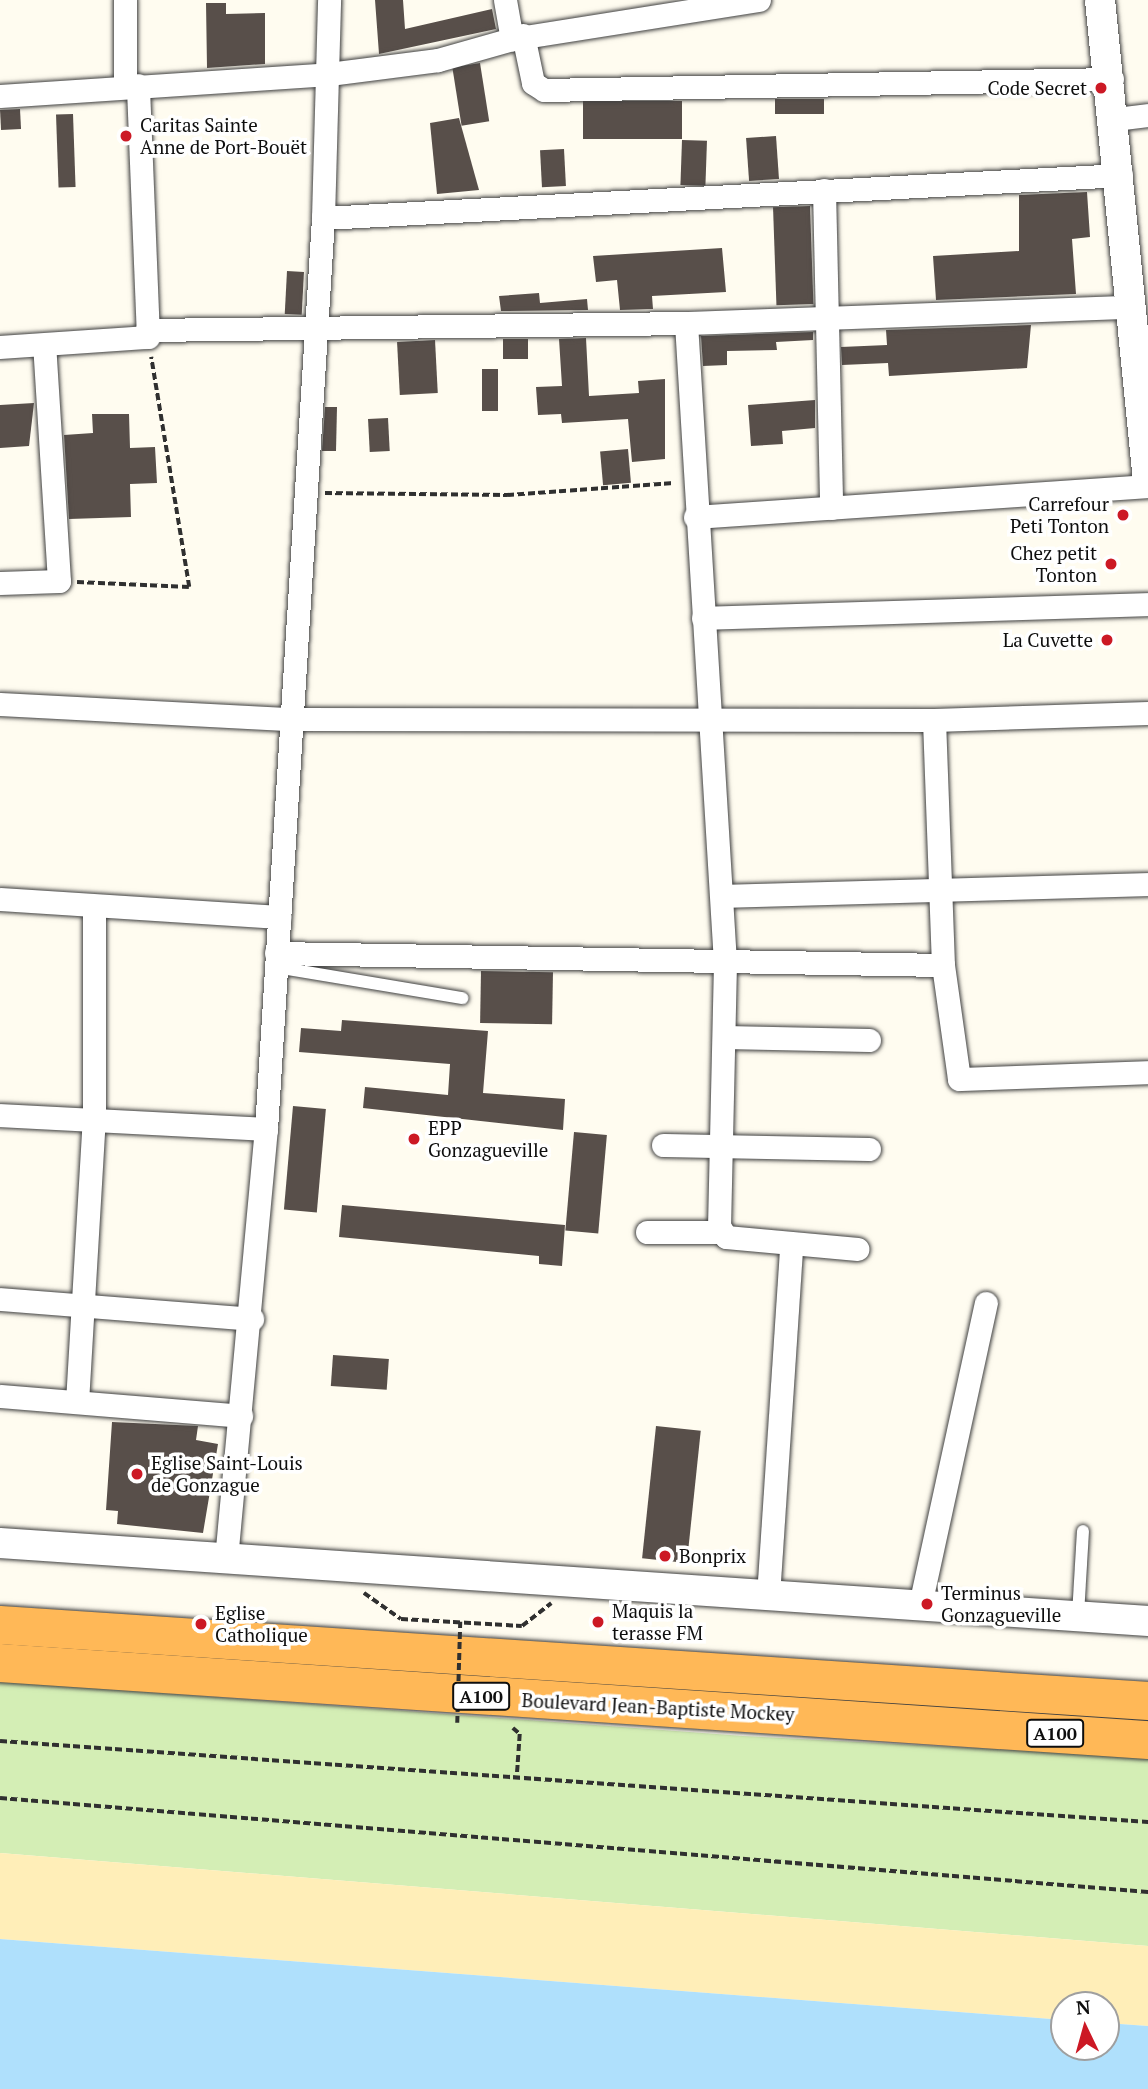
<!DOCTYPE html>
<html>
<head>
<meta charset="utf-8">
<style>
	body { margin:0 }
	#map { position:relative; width:1148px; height:2089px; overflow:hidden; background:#fffcf0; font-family:"PT Serif",serif }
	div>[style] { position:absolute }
	.green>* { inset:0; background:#d4eeb5 }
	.sand>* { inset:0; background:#ffeeb8 }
	.water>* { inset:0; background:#afe0fc }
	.building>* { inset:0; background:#584f4a; transform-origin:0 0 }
	.path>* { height:3.5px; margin-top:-1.75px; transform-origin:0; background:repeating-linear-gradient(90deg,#303030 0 7px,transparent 0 10.5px) }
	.roads { filter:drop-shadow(0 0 2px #414141) drop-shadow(0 0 2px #414141) }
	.service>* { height:12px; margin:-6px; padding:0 6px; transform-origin:6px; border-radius:6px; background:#fff }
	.minor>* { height:23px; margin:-11.5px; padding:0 11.5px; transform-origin:11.5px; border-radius:11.5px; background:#fff }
	.tertiary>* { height:30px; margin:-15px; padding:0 15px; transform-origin:15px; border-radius:15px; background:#fff }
	.trunk>* { height:38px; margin:-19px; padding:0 19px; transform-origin:19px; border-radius:19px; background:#ffb857 }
	.path-bridge>* { height:3.5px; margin-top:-1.75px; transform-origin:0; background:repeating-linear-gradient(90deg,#303030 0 7px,transparent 0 10.5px) }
	.dots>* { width:19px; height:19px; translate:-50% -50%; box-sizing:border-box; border:4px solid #fff; border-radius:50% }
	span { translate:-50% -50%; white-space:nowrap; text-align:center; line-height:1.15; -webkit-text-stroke:7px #fff; paint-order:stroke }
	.shield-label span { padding:2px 5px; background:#fff; border:2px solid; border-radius:5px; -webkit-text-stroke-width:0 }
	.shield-label { font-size:18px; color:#0e0e0e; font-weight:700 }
	.poi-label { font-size:19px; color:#0e0e0e }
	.right { translate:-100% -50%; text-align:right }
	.left { translate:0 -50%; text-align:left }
	.street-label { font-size:19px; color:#0e0e0e }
	.north { position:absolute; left:1050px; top:1991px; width:70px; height:70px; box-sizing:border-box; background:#fff; border:2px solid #9f9f9f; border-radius:50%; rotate:355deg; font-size:19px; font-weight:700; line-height:28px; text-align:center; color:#0e0e0e }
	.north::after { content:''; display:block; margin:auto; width:24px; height:32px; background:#cc1925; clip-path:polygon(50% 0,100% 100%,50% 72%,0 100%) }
</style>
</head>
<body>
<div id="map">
	<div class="green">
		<div style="clip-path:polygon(0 1681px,743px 1736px,1148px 1757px,1148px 1946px,0 1853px)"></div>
	</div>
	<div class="sand">
		<div style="clip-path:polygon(0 1853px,1148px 1946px,1148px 2026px,1106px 2023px,1106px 2005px,1064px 2005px,1064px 2020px,0 1939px)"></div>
	</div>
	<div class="water">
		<div style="clip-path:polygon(0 1939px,1064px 2020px,1064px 2047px,1106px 2047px,1106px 2023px,1148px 2026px,1148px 2089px,0 2089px)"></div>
	</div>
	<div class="building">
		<div style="clip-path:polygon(375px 0,403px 0,405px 29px,492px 9px,496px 29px,379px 54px)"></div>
		<div style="clip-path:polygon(206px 3px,226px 3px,226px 14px,265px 13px,265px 64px,207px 68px)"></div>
		<div style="left:480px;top:63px;width:59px;height:28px;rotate:81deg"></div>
		<div style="left:824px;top:99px;width:15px;height:49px;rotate:90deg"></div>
		<div style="left:682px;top:101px;width:38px;height:99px;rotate:90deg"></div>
		<div style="left:20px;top:109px;width:20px;height:20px;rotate:87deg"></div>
		<div style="left:73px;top:114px;width:73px;height:17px;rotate:88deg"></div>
		<div style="clip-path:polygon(459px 118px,479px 190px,437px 194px,430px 123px)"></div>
		<div style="left:776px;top:136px;width:43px;height:30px;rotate:86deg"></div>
		<div style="left:682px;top:140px;width:25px;height:45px;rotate:2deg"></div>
		<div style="left:564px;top:149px;width:37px;height:24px;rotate:87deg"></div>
		<div style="clip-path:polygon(1087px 192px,1090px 237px,1072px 239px,1076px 294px,936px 300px,933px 256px,1019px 251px,1019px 195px)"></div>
		<div style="left:810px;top:206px;width:98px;height:37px;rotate:88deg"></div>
		<div style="clip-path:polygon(722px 248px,726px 292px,652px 296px,653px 309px,620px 310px,617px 280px,596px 282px,593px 256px)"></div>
		<div style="left:287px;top:271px;width:17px;height:43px;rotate:3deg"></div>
		<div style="clip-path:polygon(539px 293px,540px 303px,587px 299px,588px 310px,501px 311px,499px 296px)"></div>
		<div style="clip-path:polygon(1031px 325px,1027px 368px,889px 376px,888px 363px,842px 365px,841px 347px,887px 345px,886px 330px)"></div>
		<div style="clip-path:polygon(813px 332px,813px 340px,776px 342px,777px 350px,727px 351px,727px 365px,703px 366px,701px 336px)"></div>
		<div style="clip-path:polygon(586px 338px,589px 396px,639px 393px,638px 381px,665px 379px,665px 459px,632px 462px,628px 419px,562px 423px,561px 414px,538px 415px,536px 387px,562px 386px,559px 339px)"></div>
		<div style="left:503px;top:339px;width:25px;height:20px"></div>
		<div style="left:435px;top:340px;width:53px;height:38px;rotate:87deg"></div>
		<div style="left:482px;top:369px;width:16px;height:42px"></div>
		<div style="clip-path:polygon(815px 400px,815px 428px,782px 431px,783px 444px,751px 446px,748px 405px)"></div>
		<div style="clip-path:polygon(34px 403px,29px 446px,0 448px,0 405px)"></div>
		<div style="clip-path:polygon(325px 407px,337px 407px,336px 451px,322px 451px)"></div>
		<div style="clip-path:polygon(92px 414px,129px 414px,130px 448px,155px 447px,157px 483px,130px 484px,131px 517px,69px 519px,64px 435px,93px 433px)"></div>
		<div style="left:388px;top:418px;width:33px;height:20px;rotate:87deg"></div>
		<div style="left:628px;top:449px;width:34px;height:28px;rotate:85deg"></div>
		<div style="left:481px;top:971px;width:72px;height:52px;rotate:1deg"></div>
		<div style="clip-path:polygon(342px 1020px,488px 1031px,483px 1093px,565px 1099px,563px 1130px,363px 1108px,365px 1087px,448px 1095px,450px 1064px,299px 1052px,301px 1028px,341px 1031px)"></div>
		<div style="left:293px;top:1106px;width:33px;height:104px;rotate:5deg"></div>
		<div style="left:574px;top:1132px;width:33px;height:99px;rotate:5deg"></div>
		<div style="clip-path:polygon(342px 1205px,565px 1225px,562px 1266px,539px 1264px,539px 1256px,339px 1237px)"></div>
		<div style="left:333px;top:1355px;width:56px;height:31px;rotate:4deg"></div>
		<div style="clip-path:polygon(112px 1422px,198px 1426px,196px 1440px,218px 1444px,203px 1533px,117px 1524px,118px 1511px,106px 1510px)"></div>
		<div style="left:656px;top:1426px;width:45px;height:133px;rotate:6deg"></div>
	</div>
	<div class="path">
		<div style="left:325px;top:493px;width:182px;rotate:0.6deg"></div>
		<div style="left:507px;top:495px;width:167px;rotate:-4.1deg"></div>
		<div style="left:77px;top:582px;width:112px;rotate:2.6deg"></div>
		<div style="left:189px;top:587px;width:233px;rotate:-99.4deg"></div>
		<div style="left:364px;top:1593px;width:45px;rotate:35.1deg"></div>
		<div style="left:401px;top:1619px;width:121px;rotate:3.3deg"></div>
		<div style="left:522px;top:1626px;width:37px;rotate:-38deg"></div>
		<div style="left:513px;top:1728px;width:9px;rotate:41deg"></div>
		<div style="left:520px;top:1734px;width:43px;rotate:94deg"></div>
		<div style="left:0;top:1741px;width:1151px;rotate:4.04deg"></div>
		<div style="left:0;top:1798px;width:1152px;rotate:4.68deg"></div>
	</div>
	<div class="roads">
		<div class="service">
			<div style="left:276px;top:967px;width:189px;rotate:9.5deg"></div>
			<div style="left:1078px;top:1615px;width:84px;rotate:-86.6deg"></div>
		</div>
		<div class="minor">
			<div style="left:125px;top:0;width:86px;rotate:90deg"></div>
			<div style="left:505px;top:0;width:40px;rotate:80deg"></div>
			<div style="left:512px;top:39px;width:250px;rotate:-9deg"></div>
			<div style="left:523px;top:35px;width:49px;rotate:78.2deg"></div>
			<div style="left:533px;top:83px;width:13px;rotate:32deg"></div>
			<div style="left:544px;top:90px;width:568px;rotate:-1.11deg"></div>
			<div style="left:0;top:96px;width:330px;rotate:-3.8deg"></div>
			<div style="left:329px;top:74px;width:110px;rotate:-7.3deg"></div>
			<div style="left:438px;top:60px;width:77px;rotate:-15.8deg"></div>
			<div style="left:1116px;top:119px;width:32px;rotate:-7deg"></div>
			<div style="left:824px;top:190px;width:318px;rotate:88.7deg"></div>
			<div style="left:323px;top:218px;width:799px;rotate:-3.08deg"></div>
			<div style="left:686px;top:323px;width:641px;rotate:86.51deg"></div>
			<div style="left:725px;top:963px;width:263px;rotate:91.3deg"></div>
			<div style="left:719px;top:1226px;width:13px;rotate:58deg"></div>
			<div style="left:726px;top:1237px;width:132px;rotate:5.2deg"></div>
			<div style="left:147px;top:330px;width:539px;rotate:-0.74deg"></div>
			<div style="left:686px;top:323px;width:446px;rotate:-2.1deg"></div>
			<div style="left:0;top:347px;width:148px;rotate:-3.9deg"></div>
			<div style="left:148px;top:337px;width:252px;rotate:-92.3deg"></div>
			<div style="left:695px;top:517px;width:454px;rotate:-3.9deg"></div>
			<div style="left:0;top:583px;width:59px;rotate:-1.9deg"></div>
			<div style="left:59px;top:581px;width:236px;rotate:-93.6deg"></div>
			<div style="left:703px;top:618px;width:445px;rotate:-1.8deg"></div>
			<div style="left:0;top:704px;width:291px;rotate:3deg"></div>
			<div style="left:291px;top:719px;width:643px;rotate:0.09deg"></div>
			<div style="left:934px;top:720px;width:214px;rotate:-1.9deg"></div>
			<div style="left:934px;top:720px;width:245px;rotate:87.9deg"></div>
			<div style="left:943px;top:965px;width:115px;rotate:82deg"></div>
			<div style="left:959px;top:1079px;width:189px;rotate:-2.1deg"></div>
			<div style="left:722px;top:896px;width:426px;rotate:-1.6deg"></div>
			<div style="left:0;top:899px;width:280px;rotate:3.7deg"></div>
			<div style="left:276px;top:953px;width:667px;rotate:1.03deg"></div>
			<div style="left:724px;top:1037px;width:145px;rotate:1.2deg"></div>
			<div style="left:0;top:1115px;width:266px;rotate:3deg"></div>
			<div style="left:663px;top:1145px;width:206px;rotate:1.1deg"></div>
			<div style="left:647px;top:1232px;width:73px"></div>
			<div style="left:0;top:1299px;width:253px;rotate:4.5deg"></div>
			<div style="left:0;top:1396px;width:242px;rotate:4.7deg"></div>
			<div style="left:77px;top:1402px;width:284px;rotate:-86.6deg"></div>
			<div style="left:94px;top:1119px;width:212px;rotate:-90deg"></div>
			<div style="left:226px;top:1559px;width:432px;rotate:-84.7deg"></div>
			<div style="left:266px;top:1129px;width:913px;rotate:-86.42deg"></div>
			<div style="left:323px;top:218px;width:218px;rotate:-88.4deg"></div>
			<div style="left:768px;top:1596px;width:350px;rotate:-86.2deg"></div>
			<div style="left:920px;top:1605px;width:309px;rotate:-77.7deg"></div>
		</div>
		<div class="tertiary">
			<div style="left:1100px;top:0;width:483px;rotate:84.3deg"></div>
			<div style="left:0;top:1543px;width:1151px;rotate:3.89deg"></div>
		</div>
		<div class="trunk">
			<div style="left:0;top:1625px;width:1151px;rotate:3.79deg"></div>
			<div style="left:0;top:1663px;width:1151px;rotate:3.84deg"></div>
		</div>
	</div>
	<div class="path-bridge">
		<div style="left:457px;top:1723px;width:101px;rotate:-88.3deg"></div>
	</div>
	<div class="dots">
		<div style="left:1101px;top:88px;background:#cc1925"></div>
		<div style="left:126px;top:136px;background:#cc1925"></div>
		<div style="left:1123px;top:515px;background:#cc1925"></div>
		<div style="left:1111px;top:564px;background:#cc1925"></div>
		<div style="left:1107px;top:640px;background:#cc1925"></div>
		<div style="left:414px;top:1139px;background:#cc1925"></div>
		<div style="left:137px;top:1474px;background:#cc1925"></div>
		<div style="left:665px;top:1556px;background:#cc1925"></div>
		<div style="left:927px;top:1604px;background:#cc1925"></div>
		<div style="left:598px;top:1622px;background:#cc1925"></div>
		<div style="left:201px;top:1624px;background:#cc1925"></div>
	</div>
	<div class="shield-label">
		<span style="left:481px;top:1696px">A100</span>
		<span style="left:1055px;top:1733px">A100</span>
	</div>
	<div class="poi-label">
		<span class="right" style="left:1087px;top:88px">Code Secret</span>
		<span class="left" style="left:140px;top:136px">Caritas Sainte<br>Anne de Port-Bouët</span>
		<span class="right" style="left:1109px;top:515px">Carrefour<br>Peti Tonton</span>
		<span class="right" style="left:1097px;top:564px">Chez petit<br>Tonton</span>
		<span class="right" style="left:1093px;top:640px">La Cuvette</span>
		<span class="left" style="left:428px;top:1139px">EPP<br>Gonzagueville</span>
		<span class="left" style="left:151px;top:1474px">Eglise Saint-Louis<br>de Gonzague</span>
		<span class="left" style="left:679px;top:1556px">Bonprix</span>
		<span class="left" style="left:941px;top:1604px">Terminus<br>Gonzagueville</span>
		<span class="left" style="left:612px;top:1622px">Maquis la<br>terasse FM</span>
		<span class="left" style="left:215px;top:1624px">Eglise<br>Catholique</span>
	</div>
	<div class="street-label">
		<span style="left:658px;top:1707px;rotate:3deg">Boulevard Jean-Baptiste Mockey</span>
	</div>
	<div class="north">N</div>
</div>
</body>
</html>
